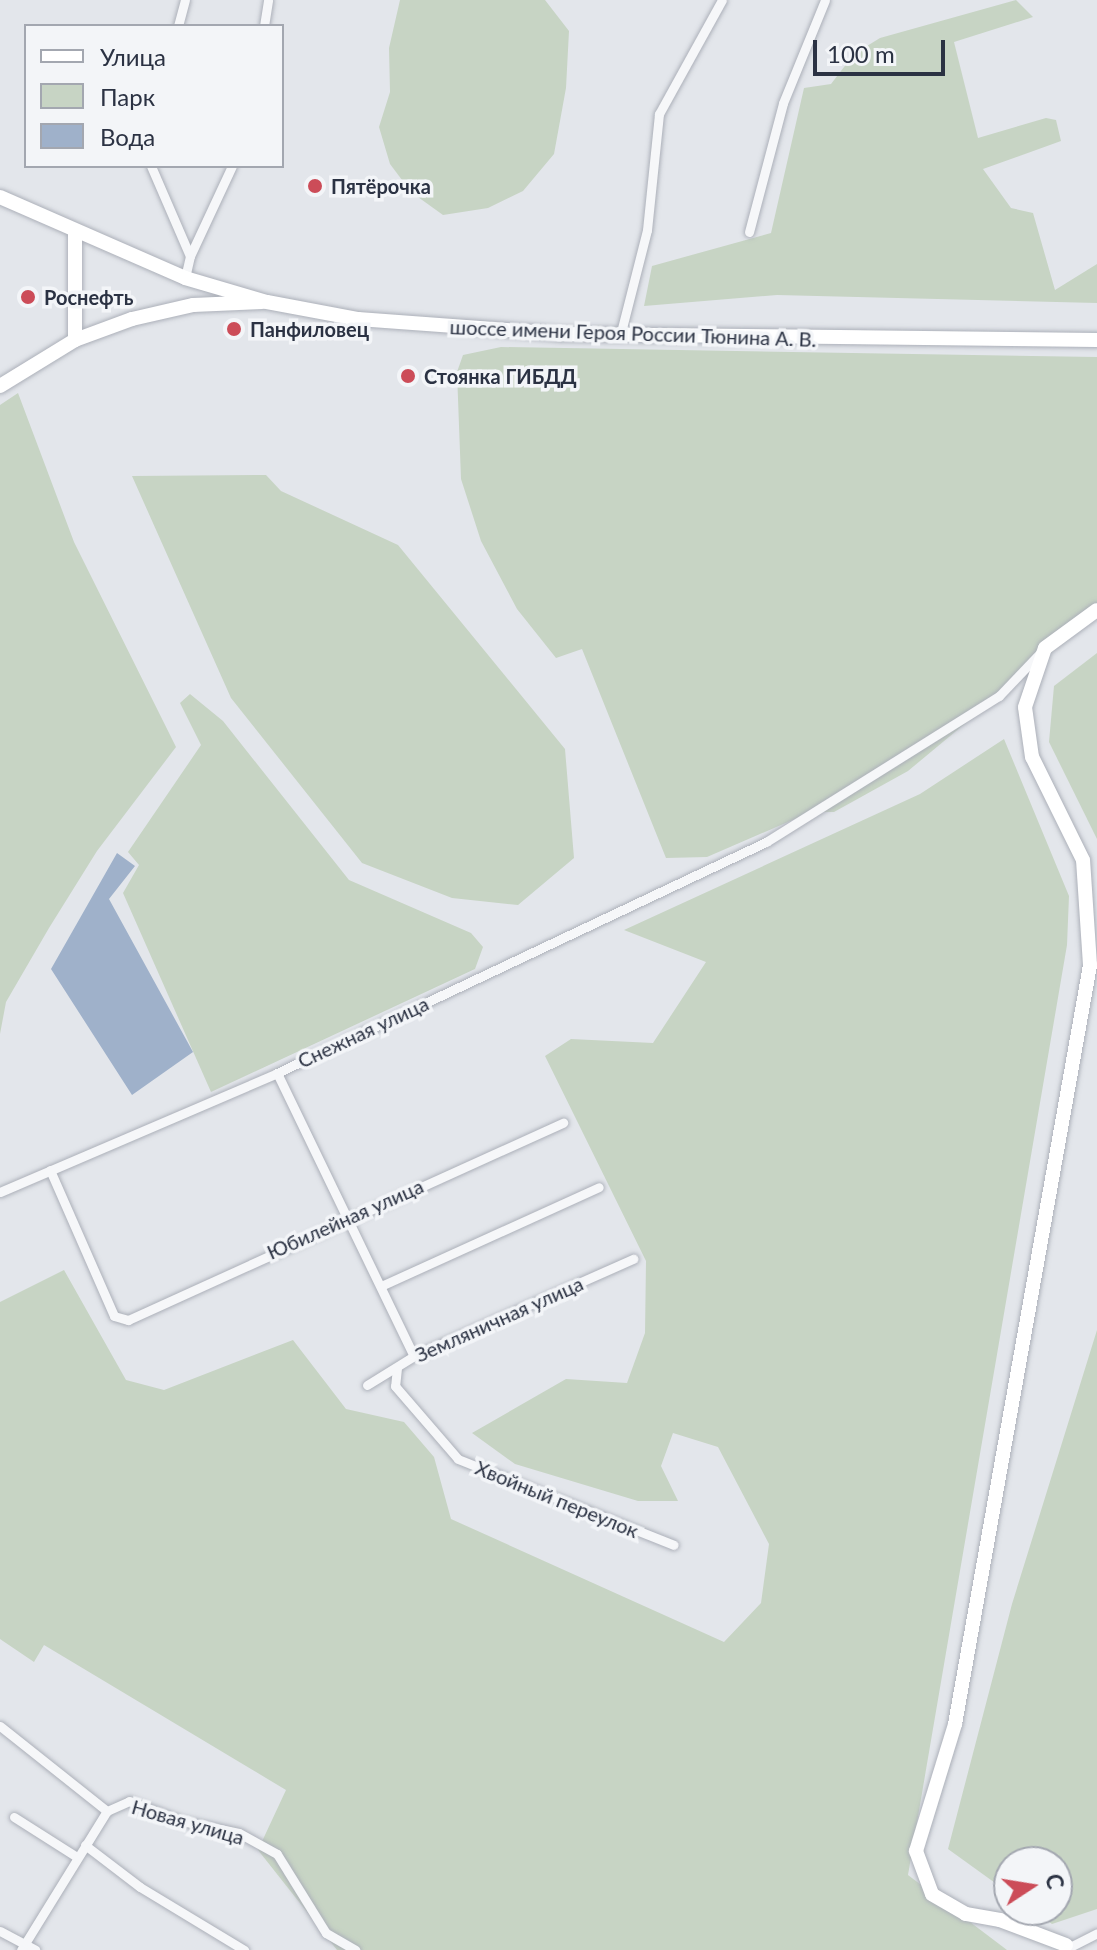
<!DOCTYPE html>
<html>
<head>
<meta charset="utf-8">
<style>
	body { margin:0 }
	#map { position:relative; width:1097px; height:1950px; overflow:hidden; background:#e3e6eb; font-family:Lato,sans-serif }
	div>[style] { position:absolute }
	.green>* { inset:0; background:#c7d4c4 }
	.water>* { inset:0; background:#9fb1ca }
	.roads { filter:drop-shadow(0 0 2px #acb0b9) drop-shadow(0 0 2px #acb0b9) }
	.street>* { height:9px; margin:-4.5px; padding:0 4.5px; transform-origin:4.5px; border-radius:4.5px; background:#f6f7f9 }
	.secondary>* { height:14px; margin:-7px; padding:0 7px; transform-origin:7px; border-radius:7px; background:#fff }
	.primary>* { height:14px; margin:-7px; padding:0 7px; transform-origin:7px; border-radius:7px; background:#fff }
	.dots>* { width:22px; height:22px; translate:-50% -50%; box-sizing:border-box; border:4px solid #f3f5f8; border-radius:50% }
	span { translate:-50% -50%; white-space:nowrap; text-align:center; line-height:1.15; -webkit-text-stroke:7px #f3f5f8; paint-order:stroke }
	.poi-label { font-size:20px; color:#2b3243; font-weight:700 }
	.left { translate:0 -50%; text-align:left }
	.street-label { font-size:20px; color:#2b3243 }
	.legend { position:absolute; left:24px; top:24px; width:260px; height:144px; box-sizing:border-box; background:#f3f5f8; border:2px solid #a3a7b0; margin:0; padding:10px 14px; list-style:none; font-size:24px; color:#2b3243 }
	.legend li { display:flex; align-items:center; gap:16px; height:40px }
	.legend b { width:40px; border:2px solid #a3a7b0 }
	.north { position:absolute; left:993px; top:1846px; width:80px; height:80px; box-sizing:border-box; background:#f3f5f8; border:2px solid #a3a7b0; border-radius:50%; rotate:78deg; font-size:22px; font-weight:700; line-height:32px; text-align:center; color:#2b3243 }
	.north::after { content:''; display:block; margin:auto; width:28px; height:36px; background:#cc4c58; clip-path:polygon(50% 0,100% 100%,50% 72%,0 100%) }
	.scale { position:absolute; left:813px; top:40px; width:132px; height:36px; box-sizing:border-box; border:4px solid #2b3243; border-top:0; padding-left:10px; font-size:24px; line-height:28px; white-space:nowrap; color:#2b3243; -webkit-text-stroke:6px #f3f5f8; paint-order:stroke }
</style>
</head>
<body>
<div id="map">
	<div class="green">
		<div style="clip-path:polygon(400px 0,545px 0,569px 31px,566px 88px,554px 154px,523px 191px,488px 208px,443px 215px,411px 192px,390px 164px,379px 127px,390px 92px,389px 48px)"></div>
		<div style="clip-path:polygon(1016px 0,1033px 17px,954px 42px,978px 138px,1046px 118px,1056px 120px,1061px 141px,983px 169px,1011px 208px,1033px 213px,1055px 290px,1097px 264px,1097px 303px,777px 295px,644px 306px,652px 266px,771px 233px,804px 88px,831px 84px,854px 54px,880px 38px)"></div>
		<div style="clip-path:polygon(501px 347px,1097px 357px,1097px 614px,908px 771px,834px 812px,811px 812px,707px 857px,666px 858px,582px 649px,556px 658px,517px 609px,481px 541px,461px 479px,457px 372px,463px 355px)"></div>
		<div style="clip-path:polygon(18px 393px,74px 542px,176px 747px,97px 851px,49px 928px,6px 1002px,0 1034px,0 405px)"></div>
		<div style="clip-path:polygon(266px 475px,281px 491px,398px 545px,565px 749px,574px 858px,518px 905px,452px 898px,362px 863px,231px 698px,132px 476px)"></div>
		<div style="clip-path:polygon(1097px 653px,1097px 839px,1049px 742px,1054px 686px)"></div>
		<div style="clip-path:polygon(190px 694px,223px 721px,349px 880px,471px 933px,483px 947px,475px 969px,211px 1092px,123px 893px,139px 865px,128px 852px,201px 745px,180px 703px)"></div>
		<div style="clip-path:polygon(1004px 739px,1069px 896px,1067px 945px,908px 1875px,1007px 1950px,337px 1950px,258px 1850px,286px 1790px,44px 1645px,34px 1662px,0 1639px,0 1302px,64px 1270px,126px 1380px,164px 1390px,293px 1340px,346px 1409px,404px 1422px,434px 1457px,451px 1519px,724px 1642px,761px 1603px,769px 1544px,718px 1447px,673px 1433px,661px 1466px,678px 1501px,638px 1501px,515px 1464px,472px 1433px,566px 1379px,627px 1383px,645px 1333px,646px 1261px,545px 1056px,571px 1039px,653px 1043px,706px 962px,624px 930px,920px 794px)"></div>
		<div style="clip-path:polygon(1097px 1330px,1097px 1909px,1052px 1924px,1033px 1910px,1057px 1910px,1057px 1862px,1009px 1862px,1009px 1893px,948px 1849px,1012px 1604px)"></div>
	</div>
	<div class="water">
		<div style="clip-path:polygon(117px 853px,135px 866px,109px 899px,193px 1052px,132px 1095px,51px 969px)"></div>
	</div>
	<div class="roads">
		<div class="street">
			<div style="left:178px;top:26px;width:27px;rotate:-75deg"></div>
			<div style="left:264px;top:26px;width:26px;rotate:-81deg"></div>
			<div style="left:151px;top:166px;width:98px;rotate:66.6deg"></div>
			<div style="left:190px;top:256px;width:23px;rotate:103deg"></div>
			<div style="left:749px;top:232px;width:133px;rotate:-75.2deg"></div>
			<div style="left:783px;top:103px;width:111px;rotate:-67.8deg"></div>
			<div style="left:190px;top:256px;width:99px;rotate:-65deg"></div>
			<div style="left:620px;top:336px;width:109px;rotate:-75.7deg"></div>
			<div style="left:647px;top:230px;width:117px;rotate:-84.1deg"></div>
			<div style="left:659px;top:114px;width:130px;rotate:-61.1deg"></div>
			<div style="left:277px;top:1073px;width:314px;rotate:64.2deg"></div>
			<div style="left:50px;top:1170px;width:159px;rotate:66.3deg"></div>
			<div style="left:114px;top:1316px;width:15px;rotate:16deg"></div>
			<div style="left:128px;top:1320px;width:478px;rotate:-24.4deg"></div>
			<div style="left:0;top:1192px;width:301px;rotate:-23.2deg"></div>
			<div style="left:277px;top:1073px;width:541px;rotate:-25.29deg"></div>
			<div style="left:766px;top:842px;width:275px;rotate:-32.1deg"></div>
			<div style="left:999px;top:696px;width:59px;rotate:-46.4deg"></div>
			<div style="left:381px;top:1286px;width:239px;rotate:-24.4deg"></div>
			<div style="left:397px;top:1368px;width:18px;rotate:96deg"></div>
			<div style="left:395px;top:1386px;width:96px;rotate:49.2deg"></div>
			<div style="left:458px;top:1459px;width:232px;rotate:21.7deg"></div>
			<div style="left:367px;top:1385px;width:55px;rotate:-31.7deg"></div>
			<div style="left:414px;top:1356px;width:240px;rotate:-23.9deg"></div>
			<div style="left:0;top:1726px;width:137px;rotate:38.5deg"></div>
			<div style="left:107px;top:1811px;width:24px;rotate:-24deg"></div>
			<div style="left:129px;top:1801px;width:57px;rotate:20.7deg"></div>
			<div style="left:182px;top:1821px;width:58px;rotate:11.9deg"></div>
			<div style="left:239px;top:1833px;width:43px;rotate:28.9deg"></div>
			<div style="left:277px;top:1854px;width:93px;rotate:58.2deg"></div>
			<div style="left:326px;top:1933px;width:34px;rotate:30deg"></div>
			<div style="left:14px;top:1817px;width:75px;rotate:32.4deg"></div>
			<div style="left:85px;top:1845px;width:69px;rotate:37.4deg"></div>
			<div style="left:140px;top:1887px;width:122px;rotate:31.2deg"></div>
			<div style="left:0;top:1931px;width:40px;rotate:28deg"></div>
			<div style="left:21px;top:1950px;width:163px;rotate:-58.3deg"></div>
			<div style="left:1064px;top:1950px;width:37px;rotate:-27deg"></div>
		</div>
		<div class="secondary">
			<div style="left:75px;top:340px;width:108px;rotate:-90deg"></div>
			<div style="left:0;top:386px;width:88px;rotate:-31.5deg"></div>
			<div style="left:75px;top:340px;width:61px;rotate:-20.2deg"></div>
			<div style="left:132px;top:319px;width:63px;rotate:-12.9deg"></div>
			<div style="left:193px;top:305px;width:69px;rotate:-2.5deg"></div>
			<div style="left:1066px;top:1945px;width:71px;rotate:-159.3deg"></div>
			<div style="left:1000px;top:1920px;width:35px;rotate:-170deg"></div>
			<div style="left:966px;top:1914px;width:39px;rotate:-150deg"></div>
			<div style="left:932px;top:1894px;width:46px;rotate:-110.4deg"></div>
			<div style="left:916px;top:1851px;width:133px;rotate:-72.9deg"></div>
			<div style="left:955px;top:1724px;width:771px;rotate:-79.91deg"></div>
			<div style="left:1090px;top:965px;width:105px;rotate:-93.8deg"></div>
			<div style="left:1083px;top:860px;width:115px;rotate:-116.3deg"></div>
			<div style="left:1032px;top:757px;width:50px;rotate:-98deg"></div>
			<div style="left:1025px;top:707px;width:62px;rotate:-71.3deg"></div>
			<div style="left:1045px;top:648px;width:64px;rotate:-36.2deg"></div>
		</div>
		<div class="primary">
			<div style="left:0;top:197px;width:202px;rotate:23.6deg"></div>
			<div style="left:185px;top:278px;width:85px;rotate:16.3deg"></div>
			<div style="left:267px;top:302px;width:93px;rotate:10.6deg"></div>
			<div style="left:358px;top:319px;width:203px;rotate:4.2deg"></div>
			<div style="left:560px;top:334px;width:537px;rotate:0.64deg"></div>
		</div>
	</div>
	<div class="dots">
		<div style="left:315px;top:186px;background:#cc4c58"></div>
		<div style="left:28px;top:297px;background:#cc4c58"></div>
		<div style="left:234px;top:329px;background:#cc4c58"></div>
		<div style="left:408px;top:376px;background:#cc4c58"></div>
	</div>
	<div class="poi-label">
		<span class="left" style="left:331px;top:186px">Пятёрочка</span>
		<span class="left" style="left:44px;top:297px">Роснефть</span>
		<span class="left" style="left:250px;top:329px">Панфиловец</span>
		<span class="left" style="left:424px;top:376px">Стоянка ГИБДД</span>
	</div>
	<div class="street-label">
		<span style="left:633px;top:333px;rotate:2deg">шоссе имени Героя России Тюнина А. В.</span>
		<span style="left:363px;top:1032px;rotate:-25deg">Снежная улица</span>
		<span style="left:345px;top:1219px;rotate:-24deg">Юбилейная улица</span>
		<span style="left:499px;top:1319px;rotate:-24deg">Земляничная улица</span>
		<span style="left:557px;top:1499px;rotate:22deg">Хвойный переулок</span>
		<span style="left:188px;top:1822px;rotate:16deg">Новая улица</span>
	</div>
	<ul class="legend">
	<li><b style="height:10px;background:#fff"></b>Улица</li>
	<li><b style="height:22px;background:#c7d4c4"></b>Парк</li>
	<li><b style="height:22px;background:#9fb1ca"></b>Вода</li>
	</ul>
	<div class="north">С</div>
	<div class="scale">100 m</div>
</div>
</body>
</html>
